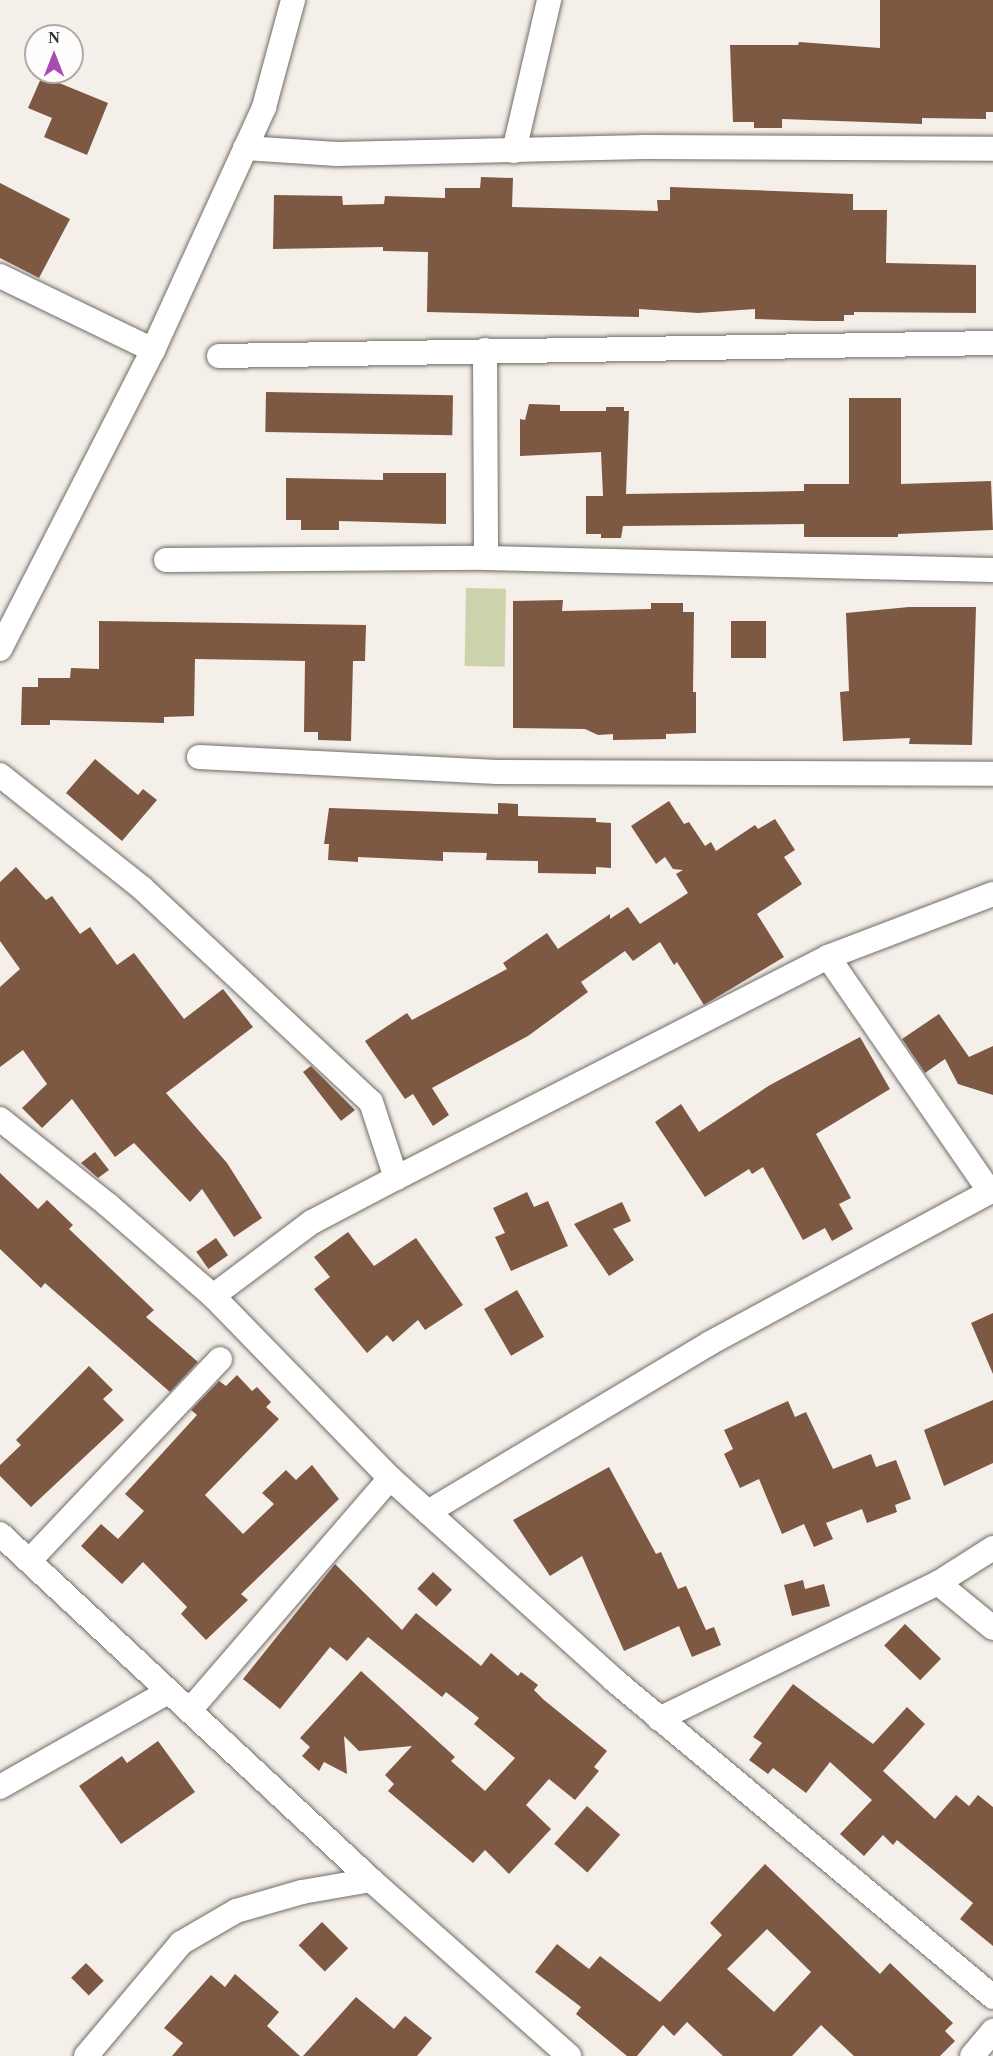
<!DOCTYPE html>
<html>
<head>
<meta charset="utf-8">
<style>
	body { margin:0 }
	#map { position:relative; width:993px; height:2056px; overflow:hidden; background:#f5efe9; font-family:Georgia,serif }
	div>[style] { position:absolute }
	.green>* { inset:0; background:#ccd3ac; transform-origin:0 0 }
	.building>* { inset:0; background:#7d5843; transform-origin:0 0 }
	.roads { filter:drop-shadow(0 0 2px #716c67) drop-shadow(0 0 2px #716c67) }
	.minor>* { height:24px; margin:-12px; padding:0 12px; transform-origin:12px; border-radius:12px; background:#fff }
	span { translate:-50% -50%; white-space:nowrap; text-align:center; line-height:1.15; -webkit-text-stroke:6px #fefdfc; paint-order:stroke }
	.north { position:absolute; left:24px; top:24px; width:60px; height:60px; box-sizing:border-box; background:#fefdfc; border:2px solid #adacaa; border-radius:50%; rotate:0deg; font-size:16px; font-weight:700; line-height:24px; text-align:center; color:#343230 }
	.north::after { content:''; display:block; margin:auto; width:21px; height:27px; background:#aa4bb4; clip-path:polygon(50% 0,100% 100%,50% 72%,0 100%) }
</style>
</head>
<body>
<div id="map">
	<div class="green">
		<div style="left:466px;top:588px;width:40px;height:78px;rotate:1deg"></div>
	</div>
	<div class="building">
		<div style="clip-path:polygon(880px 0,993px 0,993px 112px,986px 112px,986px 119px,922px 118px,922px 124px,782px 119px,782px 128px,754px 128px,754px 122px,733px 122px,730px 45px,798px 45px,799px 42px,880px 48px)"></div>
		<div style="clip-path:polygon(42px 76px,108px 103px,87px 155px,44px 137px,52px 118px,28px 108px)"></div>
		<div style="clip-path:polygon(481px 177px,513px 178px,512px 207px,658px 211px,657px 200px,670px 200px,670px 187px,853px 194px,853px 210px,887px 210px,886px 263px,976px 265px,976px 313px,854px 312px,854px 315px,844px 315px,844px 321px,816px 321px,755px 319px,755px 309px,698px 313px,639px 309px,639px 317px,427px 312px,428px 252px,383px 251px,383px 247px,273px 249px,274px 195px,342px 196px,343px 205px,384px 204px,385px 196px,445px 198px,445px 188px,480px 188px)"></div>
		<div style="clip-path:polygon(0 183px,70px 219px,39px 278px,0 258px)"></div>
		<div style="left:266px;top:392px;width:187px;height:40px;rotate:1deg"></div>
		<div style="clip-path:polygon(849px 398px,901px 398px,901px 484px,991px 481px,993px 530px,898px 534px,898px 537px,804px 537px,804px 524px,623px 526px,621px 538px,601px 538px,601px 534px,586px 534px,586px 496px,603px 496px,601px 452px,520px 456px,520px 419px,525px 420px,529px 404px,560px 405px,560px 411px,606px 411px,606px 407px,624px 407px,624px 411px,629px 411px,626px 494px,804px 491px,804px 484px,849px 484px)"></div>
		<div style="clip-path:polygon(383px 473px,446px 473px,446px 524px,339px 521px,339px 530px,301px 530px,301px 520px,286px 520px,286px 478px,383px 480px)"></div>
		<div style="clip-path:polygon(563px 600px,562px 611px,651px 609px,651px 603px,683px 603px,683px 612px,694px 612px,693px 692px,696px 692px,696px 733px,666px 734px,666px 739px,613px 740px,613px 734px,598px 735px,585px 729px,513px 728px,513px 601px)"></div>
		<div style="clip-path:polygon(909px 607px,976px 607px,972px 745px,909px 744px,910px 738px,843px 741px,840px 692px,849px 691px,846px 613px)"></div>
		<div style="clip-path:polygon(99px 621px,366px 625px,365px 661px,353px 661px,351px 741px,318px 740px,318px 732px,304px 732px,305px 661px,195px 659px,194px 716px,164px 717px,164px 723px,50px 720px,50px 725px,21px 725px,22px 687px,38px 687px,38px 678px,70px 678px,71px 668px,99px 669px)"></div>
		<div style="left:731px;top:621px;width:35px;height:37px"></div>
		<div style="clip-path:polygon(95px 759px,138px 795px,143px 789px,157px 800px,122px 841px,66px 793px)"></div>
		<div style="clip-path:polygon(669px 801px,684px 824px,689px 822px,705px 846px,711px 842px,716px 851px,755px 825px,758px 829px,775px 819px,795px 850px,784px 857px,802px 884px,757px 914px,784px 957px,704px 1005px,677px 962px,674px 965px,660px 942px,633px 961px,625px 951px,581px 982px,588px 992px,528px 1036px,432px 1088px,449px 1115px,433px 1126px,413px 1094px,405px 1099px,365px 1041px,407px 1013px,412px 1020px,507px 969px,503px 963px,547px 933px,558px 949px,610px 914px,610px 919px,628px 907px,640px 924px,688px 893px,676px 874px,683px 870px,673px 869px,665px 857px,656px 864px,631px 826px)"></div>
		<div style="clip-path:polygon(498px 803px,518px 804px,518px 816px,596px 818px,596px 822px,611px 823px,611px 868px,596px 867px,596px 874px,538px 873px,538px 861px,486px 860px,487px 853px,443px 852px,443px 861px,358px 857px,358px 862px,328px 860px,329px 844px,324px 844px,329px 808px,498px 814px)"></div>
		<div style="clip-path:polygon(16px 867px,46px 900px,52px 896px,80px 934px,90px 927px,117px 965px,134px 953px,184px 1019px,223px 989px,253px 1027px,166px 1093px,227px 1163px,262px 1218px,234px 1237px,202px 1189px,190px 1202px,134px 1143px,115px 1157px,72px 1099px,42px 1128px,22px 1108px,47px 1084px,23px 1050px,0 1067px,0 987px,20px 969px,0 941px,0 882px)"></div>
		<div style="clip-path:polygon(939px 1014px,969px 1057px,993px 1046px,993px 1095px,958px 1084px,945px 1059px,925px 1073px,902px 1039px)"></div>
		<div style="clip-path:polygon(860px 1037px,890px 1089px,816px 1134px,851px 1198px,839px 1204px,853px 1229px,832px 1241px,825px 1228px,803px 1240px,763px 1167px,752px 1174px,749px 1169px,705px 1197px,655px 1122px,681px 1104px,699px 1132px,770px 1085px)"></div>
		<div style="clip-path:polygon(311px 1066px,355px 1110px,341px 1121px,303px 1072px)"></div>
		<div style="clip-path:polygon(95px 1152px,109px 1170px,98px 1178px,81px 1163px)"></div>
		<div style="clip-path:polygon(0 1173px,38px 1209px,47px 1200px,73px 1225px,69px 1229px,154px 1310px,146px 1317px,198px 1362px,170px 1392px,45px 1283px,41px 1288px,0 1249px)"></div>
		<div style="clip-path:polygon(527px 1192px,534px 1207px,548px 1201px,568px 1246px,511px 1271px,495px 1237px,505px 1233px,493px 1208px)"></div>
		<div style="clip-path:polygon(622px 1202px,631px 1221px,613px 1229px,634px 1260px,609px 1276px,574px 1224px)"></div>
		<div style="clip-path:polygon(348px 1232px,374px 1266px,416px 1238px,463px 1305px,425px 1330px,418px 1320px,393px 1342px,387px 1335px,367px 1353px,314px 1289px,330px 1277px,314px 1257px)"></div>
		<div style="left:216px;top:1238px;width:21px;height:24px;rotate:55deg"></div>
		<div style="left:517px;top:1290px;width:54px;height:38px;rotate:60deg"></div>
		<div style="clip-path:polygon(993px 1313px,993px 1374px,971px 1323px)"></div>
		<div style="clip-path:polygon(89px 1366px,113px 1390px,103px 1399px,124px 1420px,31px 1507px,0 1476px,0 1465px,21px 1445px,16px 1440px)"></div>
		<div style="clip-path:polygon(237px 1375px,252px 1391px,257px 1387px,271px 1402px,266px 1407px,279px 1419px,205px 1495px,243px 1534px,274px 1504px,262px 1493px,286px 1470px,296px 1480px,312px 1465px,339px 1499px,241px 1594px,248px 1600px,206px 1640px,181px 1614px,187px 1607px,143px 1562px,122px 1584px,81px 1546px,101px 1524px,118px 1539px,144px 1511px,125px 1494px,197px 1415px,191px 1410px,219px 1381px,226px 1386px)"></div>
		<div style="clip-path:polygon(993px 1400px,993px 1463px,944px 1486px,924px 1430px)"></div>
		<div style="clip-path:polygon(788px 1401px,795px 1417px,806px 1412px,833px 1469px,871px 1454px,876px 1467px,896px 1460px,911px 1499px,895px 1505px,897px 1512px,867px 1523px,862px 1509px,826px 1523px,833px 1539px,814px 1547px,804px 1524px,782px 1534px,759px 1479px,740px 1488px,724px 1454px,733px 1449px,724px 1430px)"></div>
		<div style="clip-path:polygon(609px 1467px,656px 1554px,661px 1552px,678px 1589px,686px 1586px,706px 1630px,714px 1627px,721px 1645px,692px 1657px,679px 1626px,624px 1651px,582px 1556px,550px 1576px,513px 1520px)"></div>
		<div style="clip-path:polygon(335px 1564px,402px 1630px,416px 1613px,481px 1666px,491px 1653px,518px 1676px,521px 1672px,538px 1685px,534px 1690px,544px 1700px,607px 1751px,594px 1767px,599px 1771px,575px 1800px,549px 1779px,526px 1805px,551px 1829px,509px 1874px,485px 1850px,473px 1863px,388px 1791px,394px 1784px,385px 1775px,412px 1746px,359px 1751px,344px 1736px,347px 1774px,324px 1762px,319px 1771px,302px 1756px,310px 1747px,300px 1738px,361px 1671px,455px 1757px,451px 1761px,485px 1791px,515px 1758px,474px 1724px,479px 1718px,446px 1692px,442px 1697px,368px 1637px,347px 1661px,330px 1647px,280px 1709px,243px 1679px)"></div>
		<div style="left:433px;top:1572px;width:26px;height:23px;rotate:43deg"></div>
		<div style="clip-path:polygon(803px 1580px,805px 1589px,824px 1584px,830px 1606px,792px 1616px,784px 1585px)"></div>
		<div style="left:905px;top:1624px;width:50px;height:30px;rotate:44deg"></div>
		<div style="clip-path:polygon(793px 1684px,873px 1744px,907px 1707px,925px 1724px,883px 1771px,935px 1819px,956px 1795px,969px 1806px,978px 1795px,993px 1807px,993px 1946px,960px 1919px,973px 1903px,897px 1840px,893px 1845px,883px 1835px,864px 1856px,840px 1834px,872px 1800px,830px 1762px,806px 1793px,773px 1768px,768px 1774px,749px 1760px,762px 1743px,753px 1737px)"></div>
		<div style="clip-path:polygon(158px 1741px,195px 1792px,121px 1844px,79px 1786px,122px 1756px,127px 1763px)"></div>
		<div style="left:587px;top:1806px;width:44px;height:50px;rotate:41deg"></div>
		<div style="clip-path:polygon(evenodd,765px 1864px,880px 1974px,890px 1963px,953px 2023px,945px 2031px,955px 2041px,940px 2056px,854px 2056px,821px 2025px,792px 2056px,723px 2056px,687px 2022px,674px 2036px,663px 2025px,637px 2056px,627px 2056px,576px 2014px,581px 2007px,535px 1972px,557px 1944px,589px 1969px,600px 1956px,660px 2002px,722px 1935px,710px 1923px,765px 1864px,767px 1929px,811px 1972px,774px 2012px,727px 1969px,767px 1929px)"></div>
		<div style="left:322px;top:1922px;width:37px;height:33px;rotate:45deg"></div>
		<div style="left:86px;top:1963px;width:25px;height:21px;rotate:45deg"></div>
		<div style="clip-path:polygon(235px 1974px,279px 2012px,267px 2026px,300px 2056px,172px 2056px,183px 2043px,164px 2028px,211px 1975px,225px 1987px)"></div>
		<div style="clip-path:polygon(356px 1997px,394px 2029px,405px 2016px,432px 2038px,417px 2056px,303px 2056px)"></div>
	</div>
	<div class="roads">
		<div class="minor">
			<div style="left:245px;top:148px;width:92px;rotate:3.7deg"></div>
			<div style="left:337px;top:154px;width:308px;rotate:-1.3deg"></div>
			<div style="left:645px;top:147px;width:348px;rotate:0.3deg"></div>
			<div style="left:514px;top:151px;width:155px;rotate:-76.9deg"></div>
			<div style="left:0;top:276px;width:170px;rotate:25.8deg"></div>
			<div style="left:485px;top:350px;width:208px;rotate:89.7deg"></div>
			<div style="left:219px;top:356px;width:774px;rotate:-0.96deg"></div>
			<div style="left:166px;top:560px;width:320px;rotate:-0.4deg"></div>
			<div style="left:486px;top:558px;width:507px;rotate:1.36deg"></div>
			<div style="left:0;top:649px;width:336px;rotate:-62.9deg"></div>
			<div style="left:153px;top:350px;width:267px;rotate:-65.4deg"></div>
			<div style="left:264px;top:107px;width:111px;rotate:-74.8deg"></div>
			<div style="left:199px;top:757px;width:298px;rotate:2.9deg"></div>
			<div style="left:497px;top:772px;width:496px;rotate:0.2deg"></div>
			<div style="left:0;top:775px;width:181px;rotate:38.5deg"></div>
			<div style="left:142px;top:888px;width:313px;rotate:43.1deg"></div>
			<div style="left:371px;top:1102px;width:80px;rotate:71.8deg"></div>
			<div style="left:828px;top:957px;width:285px;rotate:55.4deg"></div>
			<div style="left:0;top:1119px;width:138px;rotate:38.5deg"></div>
			<div style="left:108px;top:1205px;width:139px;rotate:40.9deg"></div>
			<div style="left:213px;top:1296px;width:254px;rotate:45.8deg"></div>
			<div style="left:390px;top:1478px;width:302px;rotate:42deg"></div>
			<div style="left:614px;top:1680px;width:494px;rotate:39.9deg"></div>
			<div style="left:213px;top:1296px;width:124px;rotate:-36.8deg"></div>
			<div style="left:312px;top:1222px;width:95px;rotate:-27.6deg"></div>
			<div style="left:396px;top:1178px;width:485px;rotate:-27.1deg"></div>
			<div style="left:828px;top:957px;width:177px;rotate:-20.9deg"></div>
			<div style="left:428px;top:1512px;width:329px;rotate:-30.9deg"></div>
			<div style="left:710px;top:1343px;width:322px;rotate:-28.4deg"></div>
			<div style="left:0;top:1534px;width:507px;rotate:43deg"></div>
			<div style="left:371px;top:1880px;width:265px;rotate:41.6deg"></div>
			<div style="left:31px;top:1559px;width:275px;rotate:-46.6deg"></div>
			<div style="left:938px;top:1583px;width:71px;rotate:39.3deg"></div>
			<div style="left:190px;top:1710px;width:306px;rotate:-49.2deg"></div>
			<div style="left:659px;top:1719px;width:310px;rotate:-26deg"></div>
			<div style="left:938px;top:1583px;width:65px;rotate:-32.5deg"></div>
			<div style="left:0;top:1787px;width:193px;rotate:-29.5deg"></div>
			<div style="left:86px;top:2056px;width:148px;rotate:-49.9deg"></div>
			<div style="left:181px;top:1943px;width:64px;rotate:-30.2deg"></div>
			<div style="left:236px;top:1911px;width:69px;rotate:-16.1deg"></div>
			<div style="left:302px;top:1892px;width:70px;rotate:-9.9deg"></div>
			<div style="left:972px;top:2056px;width:33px;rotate:-50deg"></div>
		</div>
	</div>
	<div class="north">N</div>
</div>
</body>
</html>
